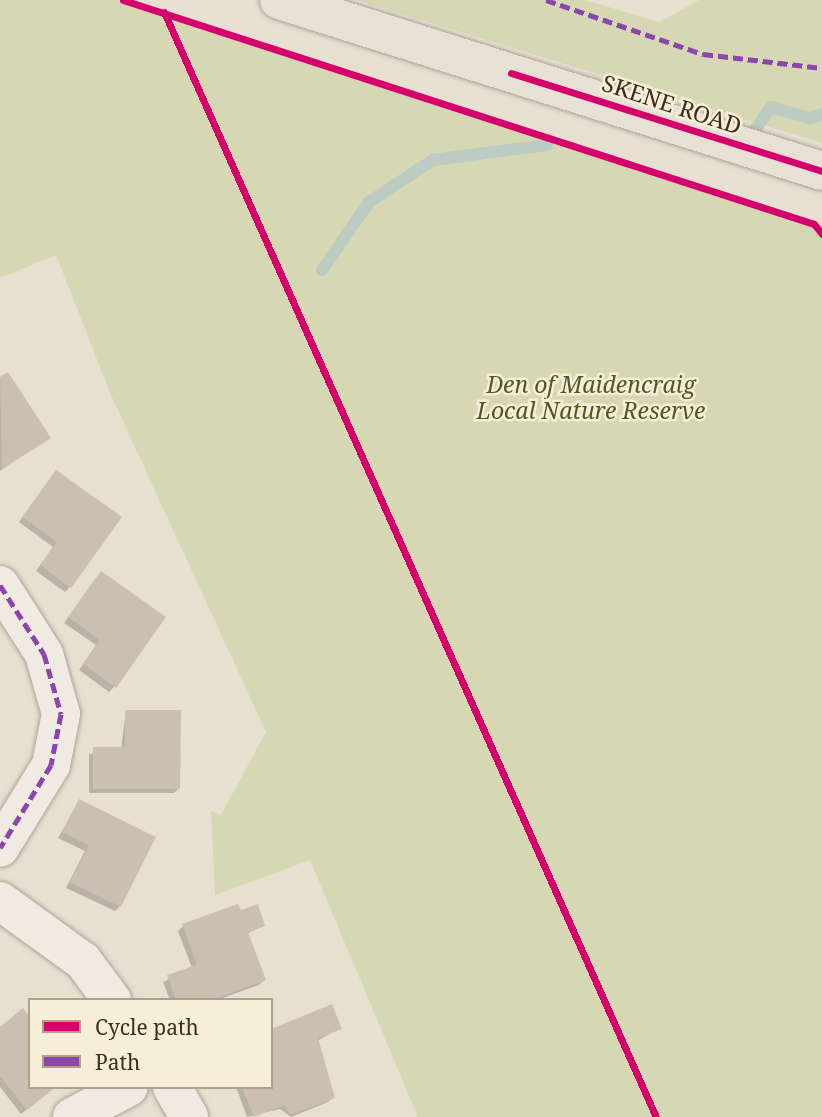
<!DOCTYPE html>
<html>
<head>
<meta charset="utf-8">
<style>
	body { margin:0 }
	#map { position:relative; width:822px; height:1117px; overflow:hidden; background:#e7e0d1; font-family:"Noto Serif",serif }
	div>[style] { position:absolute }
	.green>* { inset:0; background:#d6d7b3 }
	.shadow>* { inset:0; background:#0003 }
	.stream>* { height:12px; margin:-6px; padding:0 6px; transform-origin:6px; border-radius:6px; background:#bcccc2 }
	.building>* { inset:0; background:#cbbfb2 }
	.roads { filter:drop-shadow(0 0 2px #ada599) drop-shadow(0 0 2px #ada599) }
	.minor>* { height:38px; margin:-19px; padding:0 19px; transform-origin:19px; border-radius:19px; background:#efebe3 }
	.major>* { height:38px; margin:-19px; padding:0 19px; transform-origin:19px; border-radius:19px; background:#e6e1d4 }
	.quiet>* { height:5px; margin-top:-2.5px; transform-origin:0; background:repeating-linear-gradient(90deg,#8e44ad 0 10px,transparent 0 15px) }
	.cycleway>* { height:7px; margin:-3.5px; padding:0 3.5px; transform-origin:3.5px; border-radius:3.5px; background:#d6006c }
	span { translate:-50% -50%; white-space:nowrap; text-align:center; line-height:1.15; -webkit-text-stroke:5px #f7eed8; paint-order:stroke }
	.street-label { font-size:23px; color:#3d2e20 }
	.park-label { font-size:23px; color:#4d5a26; font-style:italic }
	.legend { position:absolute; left:28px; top:998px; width:245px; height:91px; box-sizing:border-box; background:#f7eed8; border:2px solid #ada18e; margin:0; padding:9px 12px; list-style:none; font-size:21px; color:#3d2e20 }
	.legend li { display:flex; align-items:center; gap:14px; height:35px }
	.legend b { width:35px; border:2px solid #ada18e }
</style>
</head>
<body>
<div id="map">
	<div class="green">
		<div style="clip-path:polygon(0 0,123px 0,822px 227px,822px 1117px,418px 1117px,310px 860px,215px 895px,211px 811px,221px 815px,266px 732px,111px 395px,56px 255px,0 278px)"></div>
		<div style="clip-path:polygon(357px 0,585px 0,659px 22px,699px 0,822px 0,822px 143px)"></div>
	</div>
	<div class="shadow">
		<div style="clip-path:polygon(8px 374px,48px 438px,0 471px,0 379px)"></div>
		<div style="clip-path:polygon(52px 477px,70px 587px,65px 592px,36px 571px,53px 547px,19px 522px)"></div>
		<div style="clip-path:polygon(96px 578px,114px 687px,109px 692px,79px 670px,96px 645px,64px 623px)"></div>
		<div style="clip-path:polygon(126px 711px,179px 788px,174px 793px,89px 793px,89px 754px,121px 749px)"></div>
		<div style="clip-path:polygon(79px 801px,120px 906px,115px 911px,66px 888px,85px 851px,58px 838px)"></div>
		<div style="clip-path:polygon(263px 925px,247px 934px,264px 980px,259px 985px,217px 1000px,170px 1000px,163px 982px,192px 968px,178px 931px,183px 926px)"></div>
		<div style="clip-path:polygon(340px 1028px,317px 1041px,333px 1097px,328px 1102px,291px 1117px,280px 1109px,247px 1117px,236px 1087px,271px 1087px,271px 1031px)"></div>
		<div style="clip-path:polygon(0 1029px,30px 1087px,54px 1087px,21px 1114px,0 1087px)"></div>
	</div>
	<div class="stream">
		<div style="left:755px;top:130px;width:28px;rotate:-55deg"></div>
		<div style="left:771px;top:107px;width:41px;rotate:15.8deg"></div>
		<div style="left:810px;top:118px;width:13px;rotate:-18deg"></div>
		<div style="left:322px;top:270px;width:83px;rotate:-55.3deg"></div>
		<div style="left:369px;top:202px;width:77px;rotate:-33.3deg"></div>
		<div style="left:433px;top:160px;width:115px;rotate:-7.5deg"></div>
	</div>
	<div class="building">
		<div style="clip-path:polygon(8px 372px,51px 438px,2px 469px,0 377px)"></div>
		<div style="clip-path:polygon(56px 470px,122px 517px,71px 588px,40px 565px,57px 542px,22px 517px)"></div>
		<div style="clip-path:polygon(101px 571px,166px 617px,116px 688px,83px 664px,100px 640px,68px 617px)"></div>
		<div style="clip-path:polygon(125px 710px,181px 710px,180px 789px,93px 789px,93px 747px,125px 747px)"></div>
		<div style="clip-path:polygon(79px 799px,156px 837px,121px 907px,70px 882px,89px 846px,62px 832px)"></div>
		<div style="clip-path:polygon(238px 904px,241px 910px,258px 904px,265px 926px,248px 932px,266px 980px,211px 1000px,176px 1000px,167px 975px,197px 965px,182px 924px)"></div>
		<div style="clip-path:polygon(332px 1004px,342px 1029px,318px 1038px,335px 1098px,290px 1115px,285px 1105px,254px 1117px,242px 1087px,271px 1087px,271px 1029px)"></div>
		<div style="clip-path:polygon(23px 1008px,30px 1017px,30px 1087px,56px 1087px,27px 1110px,0 1076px,0 1027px)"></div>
	</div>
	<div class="roads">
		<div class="minor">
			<div style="left:0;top:585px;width:82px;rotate:57.5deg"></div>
			<div style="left:44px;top:654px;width:62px;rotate:74.2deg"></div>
			<div style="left:61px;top:714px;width:52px;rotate:101.1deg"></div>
			<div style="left:51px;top:765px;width:97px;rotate:121.6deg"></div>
			<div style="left:0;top:901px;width:102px;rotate:35.9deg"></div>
			<div style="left:83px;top:961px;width:49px;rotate:53.4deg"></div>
			<div style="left:172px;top:1087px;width:34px;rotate:60deg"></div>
			<div style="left:72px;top:1117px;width:64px;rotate:-27.8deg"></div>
		</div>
		<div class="major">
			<div style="left:279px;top:0;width:569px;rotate:17.48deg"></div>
		</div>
	</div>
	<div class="quiet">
		<div style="left:546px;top:0;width:166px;rotate:19deg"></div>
		<div style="left:703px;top:54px;width:120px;rotate:6.7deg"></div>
		<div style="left:0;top:585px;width:82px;rotate:57.5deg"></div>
		<div style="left:44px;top:654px;width:62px;rotate:74.2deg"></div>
		<div style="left:61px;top:714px;width:52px;rotate:101.1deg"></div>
		<div style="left:51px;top:765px;width:97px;rotate:121.6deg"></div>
	</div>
	<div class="cycleway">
		<div style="left:123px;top:0;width:726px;rotate:17.96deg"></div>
		<div style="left:814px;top:224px;width:13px;rotate:51deg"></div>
		<div style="left:164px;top:12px;width:1210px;rotate:66deg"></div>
		<div style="left:511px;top:73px;width:326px;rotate:17.5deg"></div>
	</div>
	<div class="street-label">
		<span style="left:672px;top:104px;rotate:18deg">SKENE ROAD</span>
	</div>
	<div class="park-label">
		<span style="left:591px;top:397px">Den of Maidencraig<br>Local Nature Reserve</span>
	</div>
	<ul class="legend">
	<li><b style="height:9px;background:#d6006c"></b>Cycle path</li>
	<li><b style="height:9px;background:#8e44ad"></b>Path</li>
	</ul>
</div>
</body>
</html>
